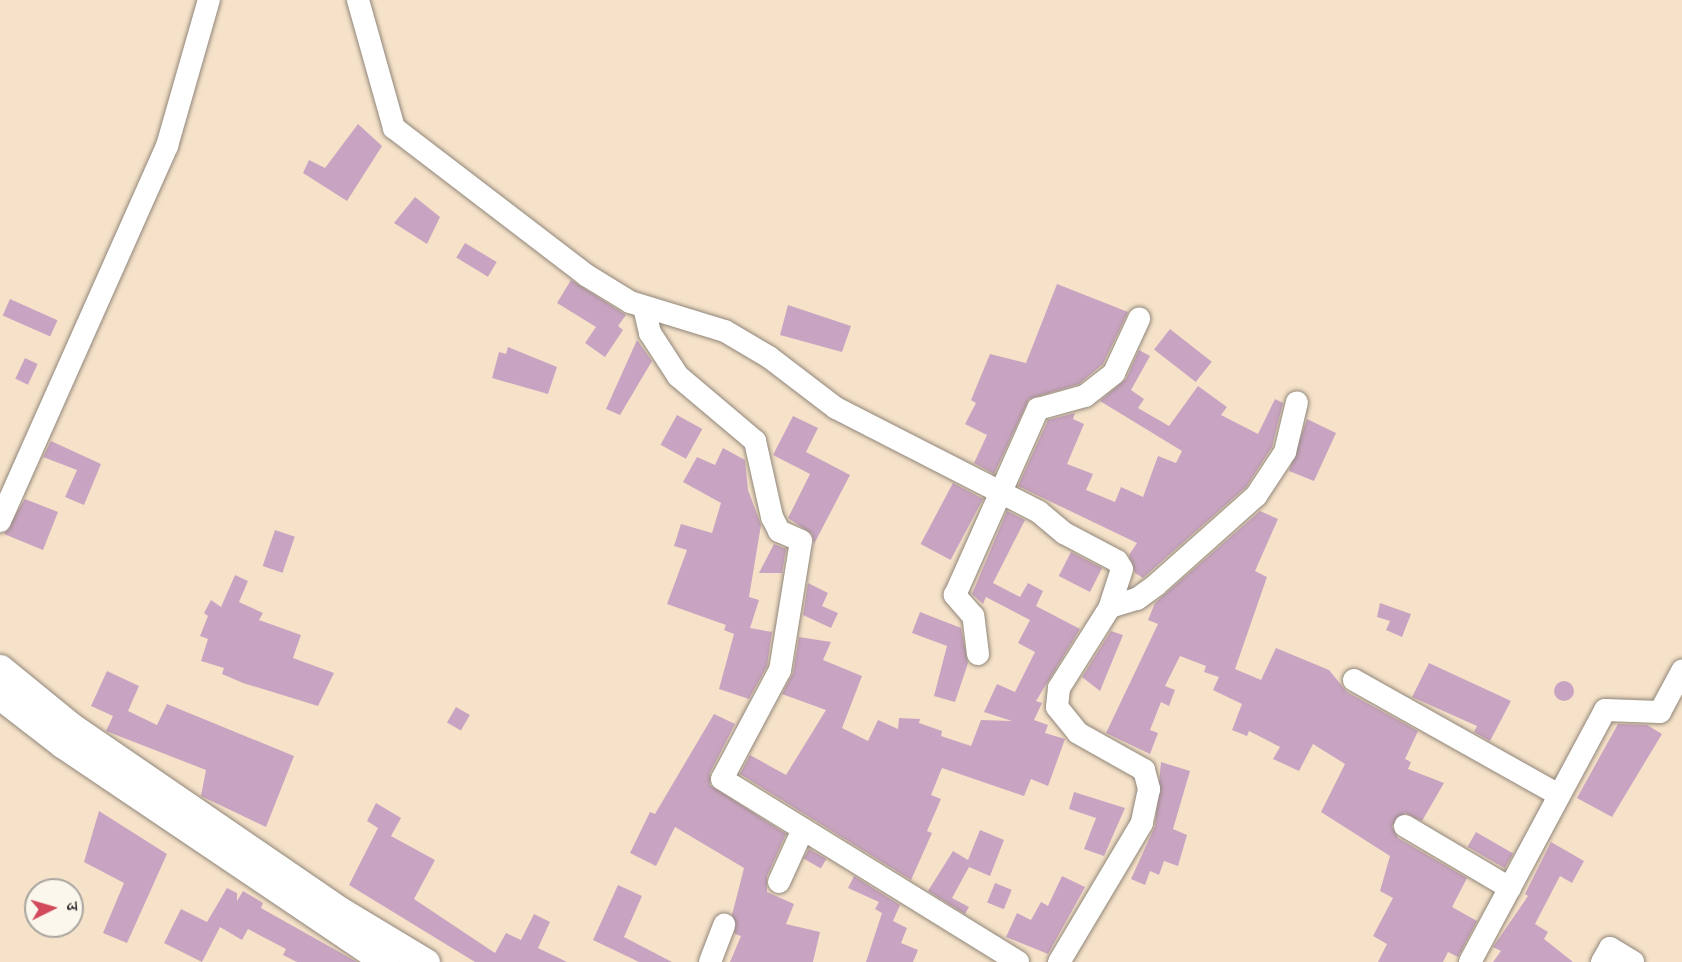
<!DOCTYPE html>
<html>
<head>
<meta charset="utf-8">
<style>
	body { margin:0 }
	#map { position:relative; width:1682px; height:962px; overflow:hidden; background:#f6e2c9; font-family:"Sorts Mill Goudy","Noto Serif Devanagari",serif }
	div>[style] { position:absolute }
	.building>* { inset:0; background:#c9a4c2; transform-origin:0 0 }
	.round { border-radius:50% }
	.roads { filter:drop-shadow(0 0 2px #90867a) drop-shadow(0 0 2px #90867a) }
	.minor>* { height:22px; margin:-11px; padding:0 11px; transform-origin:11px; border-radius:11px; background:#fff }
	.major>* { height:27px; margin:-13.5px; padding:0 13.5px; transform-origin:13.5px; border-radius:13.5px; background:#fff }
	span { translate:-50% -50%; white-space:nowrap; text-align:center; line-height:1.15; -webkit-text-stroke:4.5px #fbf7ec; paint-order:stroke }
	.north { position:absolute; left:24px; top:878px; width:60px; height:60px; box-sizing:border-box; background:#fbf7ec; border:2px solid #a8a59f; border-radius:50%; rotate:85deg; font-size:16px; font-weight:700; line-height:24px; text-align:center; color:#2b2b2b }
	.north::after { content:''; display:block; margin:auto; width:21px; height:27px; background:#d1495b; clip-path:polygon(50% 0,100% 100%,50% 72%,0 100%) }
</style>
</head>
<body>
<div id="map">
	<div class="building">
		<div style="clip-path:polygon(358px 124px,382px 146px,347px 201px,303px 173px,309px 160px,325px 168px)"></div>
		<div style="clip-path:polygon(415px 197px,440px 217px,427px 244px,394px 223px)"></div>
		<div style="left:465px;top:243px;width:37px;height:17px;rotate:31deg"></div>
		<div style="clip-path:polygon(571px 280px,626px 315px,618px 326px,623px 330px,605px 357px,585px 343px,596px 327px,557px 303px)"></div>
		<div style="clip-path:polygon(1057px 284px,1128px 312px,1103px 364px,1079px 384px,1029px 399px,994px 474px,974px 463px,987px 435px,965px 424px,976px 403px,971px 400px,990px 354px,1026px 363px)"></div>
		<div style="left:10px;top:299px;width:52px;height:18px;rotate:24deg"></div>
		<div style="clip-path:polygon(788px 305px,851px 326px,842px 352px,780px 335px)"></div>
		<div style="left:1170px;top:329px;width:53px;height:26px;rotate:38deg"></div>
		<div style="clip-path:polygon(637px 340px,652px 361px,620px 415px,606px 409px)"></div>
		<div style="clip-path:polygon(508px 347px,557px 367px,548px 394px,492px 378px,499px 352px,506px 354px)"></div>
		<div style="clip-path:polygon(1139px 350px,1150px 356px,1131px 390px,1144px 399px,1138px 408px,1169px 426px,1198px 386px,1227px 407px,1221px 415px,1258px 434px,1275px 399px,1283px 403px,1272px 447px,1246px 487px,1143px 578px,1135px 573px,1129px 555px,1137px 543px,1018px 486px,1048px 420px,1075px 413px,1073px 419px,1084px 424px,1067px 464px,1093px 474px,1086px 490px,1115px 502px,1121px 487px,1143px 497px,1158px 456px,1176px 463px,1182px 451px,1100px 401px,1126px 379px)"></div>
		<div style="left:25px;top:358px;width:14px;height:23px;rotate:25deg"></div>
		<div style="left:677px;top:415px;width:29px;height:34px;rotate:29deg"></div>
		<div style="clip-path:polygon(793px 416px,818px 428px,806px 452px,850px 475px,814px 544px,812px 534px,788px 518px,810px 474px,773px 455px)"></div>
		<div style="clip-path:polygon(1307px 419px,1336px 433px,1314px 481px,1289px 471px)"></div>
		<div style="clip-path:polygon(51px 441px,101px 464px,84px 505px,65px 497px,77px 470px,43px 457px)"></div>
		<div style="clip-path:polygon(723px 448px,745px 460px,748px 490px,761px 525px,749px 597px,759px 600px,750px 628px,772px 632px,767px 666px,749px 699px,719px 689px,734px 634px,724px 630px,726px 625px,667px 604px,687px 550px,674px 546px,681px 524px,712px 533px,721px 503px,683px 482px,697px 457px,715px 465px)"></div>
		<div style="left:953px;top:483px;width:34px;height:69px;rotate:28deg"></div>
		<div style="clip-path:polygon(25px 499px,58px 512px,43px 550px,4px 534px)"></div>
		<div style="clip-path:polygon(1007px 511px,1025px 520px,993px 583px,1020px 597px,1028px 583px,1043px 591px,1036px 606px,1080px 629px,1036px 701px,1042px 703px,1034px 720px,1048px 725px,1045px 733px,1065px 739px,1048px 786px,1031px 779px,1024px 796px,942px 768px,931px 795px,941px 799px,927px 831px,932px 833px,911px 880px,740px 774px,750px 755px,786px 775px,826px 710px,782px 694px,793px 673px,799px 637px,831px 642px,823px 660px,862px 676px,842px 728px,868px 741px,878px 720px,898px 729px,899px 718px,920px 719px,919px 723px,942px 731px,941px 736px,971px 746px,981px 720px,1012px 721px,984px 712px,997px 684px,1015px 692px,1035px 652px,1018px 643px,1030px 620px,986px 597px,983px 604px,972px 594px)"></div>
		<div style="clip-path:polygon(1260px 511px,1278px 519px,1255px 571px,1267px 577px,1235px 669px,1261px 680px,1276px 648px,1329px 670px,1347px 692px,1418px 731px,1405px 759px,1411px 762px,1408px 769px,1444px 783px,1422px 821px,1405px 813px,1392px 826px,1398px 838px,1467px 878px,1452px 907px,1477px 921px,1458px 957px,1448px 952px,1443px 962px,1378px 962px,1387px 944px,1373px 936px,1393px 898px,1380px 891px,1390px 856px,1321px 812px,1345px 764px,1313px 744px,1299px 771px,1273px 759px,1280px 747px,1249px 731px,1247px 736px,1232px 730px,1242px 704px,1213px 690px,1219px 677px,1204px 672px,1206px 666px,1180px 656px,1165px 686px,1175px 690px,1169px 706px,1161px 702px,1150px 730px,1158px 733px,1150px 754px,1106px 733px,1158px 624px,1148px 620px,1155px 603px)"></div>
		<div style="left:275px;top:530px;width:21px;height:38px;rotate:19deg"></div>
		<div style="clip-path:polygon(774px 544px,786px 549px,782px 573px,759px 573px)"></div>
		<div style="left:1071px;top:552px;width:35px;height:27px;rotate:27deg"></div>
		<div style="clip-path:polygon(235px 575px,248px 581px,239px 602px,263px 613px,259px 620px,301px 635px,293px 658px,334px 673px,318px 706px,243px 683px,222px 674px,224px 668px,201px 661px,208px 639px,200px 636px,208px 616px,204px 613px,211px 600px,221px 607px)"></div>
		<div style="clip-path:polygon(808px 583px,828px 593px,822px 606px,838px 613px,831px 628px,803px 615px)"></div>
		<div style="clip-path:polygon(1380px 603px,1411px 614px,1402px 637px,1386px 630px,1390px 621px,1377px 617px)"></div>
		<div style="clip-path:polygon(920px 612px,961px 628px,968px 663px,955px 702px,934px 696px,947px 646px,912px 633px)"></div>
		<div style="clip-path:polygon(1111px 631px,1123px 635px,1100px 691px,1082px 677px)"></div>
		<div style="clip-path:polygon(1429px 663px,1511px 701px,1490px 741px,1474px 732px,1477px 726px,1412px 697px)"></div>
		<div style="clip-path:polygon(107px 671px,139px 686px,128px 711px,157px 725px,167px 704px,294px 756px,266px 827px,201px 796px,206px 770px,106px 731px,113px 716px,91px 706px)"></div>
		<div class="round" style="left:1554px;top:681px;width:20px;height:20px"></div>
		<div style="left:456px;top:707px;width:16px;height:18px;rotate:30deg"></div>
		<div style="clip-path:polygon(714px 714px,735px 724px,710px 773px,710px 785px,786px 834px,767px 876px,767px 892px,794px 904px,786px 924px,820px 932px,813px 962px,730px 962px,741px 936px,735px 934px,732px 915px,744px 868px,675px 827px,656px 866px,630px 853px,650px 812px,655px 814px)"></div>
		<div style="clip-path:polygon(1618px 724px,1647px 725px,1662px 734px,1612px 817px,1577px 798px)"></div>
		<div style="clip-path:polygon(1161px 762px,1190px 771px,1173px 829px,1187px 835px,1178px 866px,1164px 861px,1159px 875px,1150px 871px,1145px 885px,1131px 879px,1155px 826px)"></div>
		<div style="clip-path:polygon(1074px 792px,1125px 808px,1104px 856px,1084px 849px,1096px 818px,1069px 809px)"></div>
		<div style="clip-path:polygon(376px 803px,401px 818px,391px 836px,435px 860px,414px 899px,495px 953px,506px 933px,521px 940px,534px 914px,550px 922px,538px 948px,567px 962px,475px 962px,349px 885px,378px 828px,367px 821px)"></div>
		<div style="clip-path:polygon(99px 811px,167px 854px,127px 943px,103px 933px,124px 883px,84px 862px)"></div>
		<div style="clip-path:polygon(980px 830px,1004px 840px,990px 876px,969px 867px,952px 898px,969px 907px,965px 914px,928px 891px,953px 851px,968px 860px)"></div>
		<div style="left:1476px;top:832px;width:43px;height:17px;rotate:30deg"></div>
		<div style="clip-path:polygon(1551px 842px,1584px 861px,1572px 883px,1560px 876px,1535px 924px,1548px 932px,1544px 939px,1573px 962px,1493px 962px,1501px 951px,1493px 947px,1528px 896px,1525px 894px)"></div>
		<div style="left:809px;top:849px;width:20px;height:11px;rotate:30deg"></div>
		<div style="clip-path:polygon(854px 876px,900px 905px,893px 921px,907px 928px,901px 943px,918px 950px,913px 962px,866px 962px,882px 913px,875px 909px,879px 902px,848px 888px)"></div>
		<div style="clip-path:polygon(1062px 876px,1085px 887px,1048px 954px,1006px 937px,1017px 913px,1031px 920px,1041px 902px,1048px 906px)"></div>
		<div style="left:995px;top:883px;width:18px;height:21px;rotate:22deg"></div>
		<div style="clip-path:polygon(618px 885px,642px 896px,624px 937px,672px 962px,639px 962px,593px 940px)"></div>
		<div style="clip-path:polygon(227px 888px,237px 893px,237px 901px,243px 891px,263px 903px,261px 908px,357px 962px,297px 962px,283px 955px,286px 949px,248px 929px,242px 940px,220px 927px,202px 962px,164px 943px,181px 909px,207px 922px)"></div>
	</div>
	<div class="roads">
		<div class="minor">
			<div style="left:358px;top:0;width:133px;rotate:74.3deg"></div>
			<div style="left:394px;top:128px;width:242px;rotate:37.4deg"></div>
			<div style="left:586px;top:275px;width:52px;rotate:31.5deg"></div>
			<div style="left:630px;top:302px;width:99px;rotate:17deg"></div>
			<div style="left:725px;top:331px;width:51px;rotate:30.6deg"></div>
			<div style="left:769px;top:357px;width:84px;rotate:37.3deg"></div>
			<div style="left:836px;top:408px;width:228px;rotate:27.1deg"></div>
			<div style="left:1039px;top:512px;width:33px;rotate:40deg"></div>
			<div style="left:1064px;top:533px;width:60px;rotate:27.8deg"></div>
			<div style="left:1117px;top:561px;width:9px;rotate:58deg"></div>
			<div style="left:1122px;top:569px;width:40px;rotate:108deg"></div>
			<div style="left:1110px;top:607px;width:96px;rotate:122.2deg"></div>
			<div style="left:1059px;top:688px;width:19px;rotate:96deg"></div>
			<div style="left:1057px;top:707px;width:33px;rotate:51deg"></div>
			<div style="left:1078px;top:733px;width:76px;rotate:29.3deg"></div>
			<div style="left:1144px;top:770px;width:20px;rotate:75deg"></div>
			<div style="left:1149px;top:789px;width:35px;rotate:102deg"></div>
			<div style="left:1142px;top:823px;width:162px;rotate:120.8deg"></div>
			<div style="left:644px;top:307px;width:27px;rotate:77deg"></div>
			<div style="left:650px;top:333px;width:51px;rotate:56.9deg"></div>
			<div style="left:678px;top:376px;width:101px;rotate:40.2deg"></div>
			<div style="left:755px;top:441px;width:78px;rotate:77.4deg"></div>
			<div style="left:772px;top:517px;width:16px;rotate:63deg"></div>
			<div style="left:779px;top:531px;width:24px;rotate:24deg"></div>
			<div style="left:801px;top:541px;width:131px;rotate:99.2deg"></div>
			<div style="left:780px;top:670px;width:123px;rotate:118deg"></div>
			<div style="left:722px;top:779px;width:348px;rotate:31.7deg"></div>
			<div style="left:0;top:521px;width:411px;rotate:-66deg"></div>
			<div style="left:167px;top:146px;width:152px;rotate:-74deg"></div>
			<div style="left:1110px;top:607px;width:28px;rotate:-17deg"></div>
			<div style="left:1137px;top:599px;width:24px;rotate:-36deg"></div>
			<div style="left:1156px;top:585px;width:134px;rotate:-41.7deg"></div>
			<div style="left:1256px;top:496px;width:53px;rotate:-56.6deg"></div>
			<div style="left:1285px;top:452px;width:51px;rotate:-76.5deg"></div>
			<div style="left:978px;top:654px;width:38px;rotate:-97deg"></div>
			<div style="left:973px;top:616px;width:28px;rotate:-131deg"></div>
			<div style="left:955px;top:595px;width:204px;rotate:-66deg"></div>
			<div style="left:1038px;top:409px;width:49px;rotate:-15.5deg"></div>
			<div style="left:1085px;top:396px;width:37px;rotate:-38deg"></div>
			<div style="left:1114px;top:373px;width:60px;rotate:-65.2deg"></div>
			<div style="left:1354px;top:680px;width:235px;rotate:29.3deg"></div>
			<div style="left:1405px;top:826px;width:122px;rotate:30.6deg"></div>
			<div style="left:779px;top:882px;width:58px;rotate:-65.6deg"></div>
			<div style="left:710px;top:962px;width:40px;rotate:-69deg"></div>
			<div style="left:1470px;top:962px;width:286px;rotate:-61.8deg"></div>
			<div style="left:1605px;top:710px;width:55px;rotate:2.1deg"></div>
			<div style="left:1660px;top:712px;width:47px;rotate:-61.8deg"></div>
			<div style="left:1602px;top:962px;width:16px;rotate:-60deg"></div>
			<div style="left:1610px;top:948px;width:27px;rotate:31deg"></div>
		</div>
		<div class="major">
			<div style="left:0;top:668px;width:92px;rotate:39.2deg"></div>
			<div style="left:71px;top:726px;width:330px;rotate:34.4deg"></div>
			<div style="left:343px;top:912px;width:97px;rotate:31.1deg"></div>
			<div style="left:0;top:696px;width:78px;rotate:37.7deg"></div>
			<div style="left:62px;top:744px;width:390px;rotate:34deg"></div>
		</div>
	</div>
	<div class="north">उ</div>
</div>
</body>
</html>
